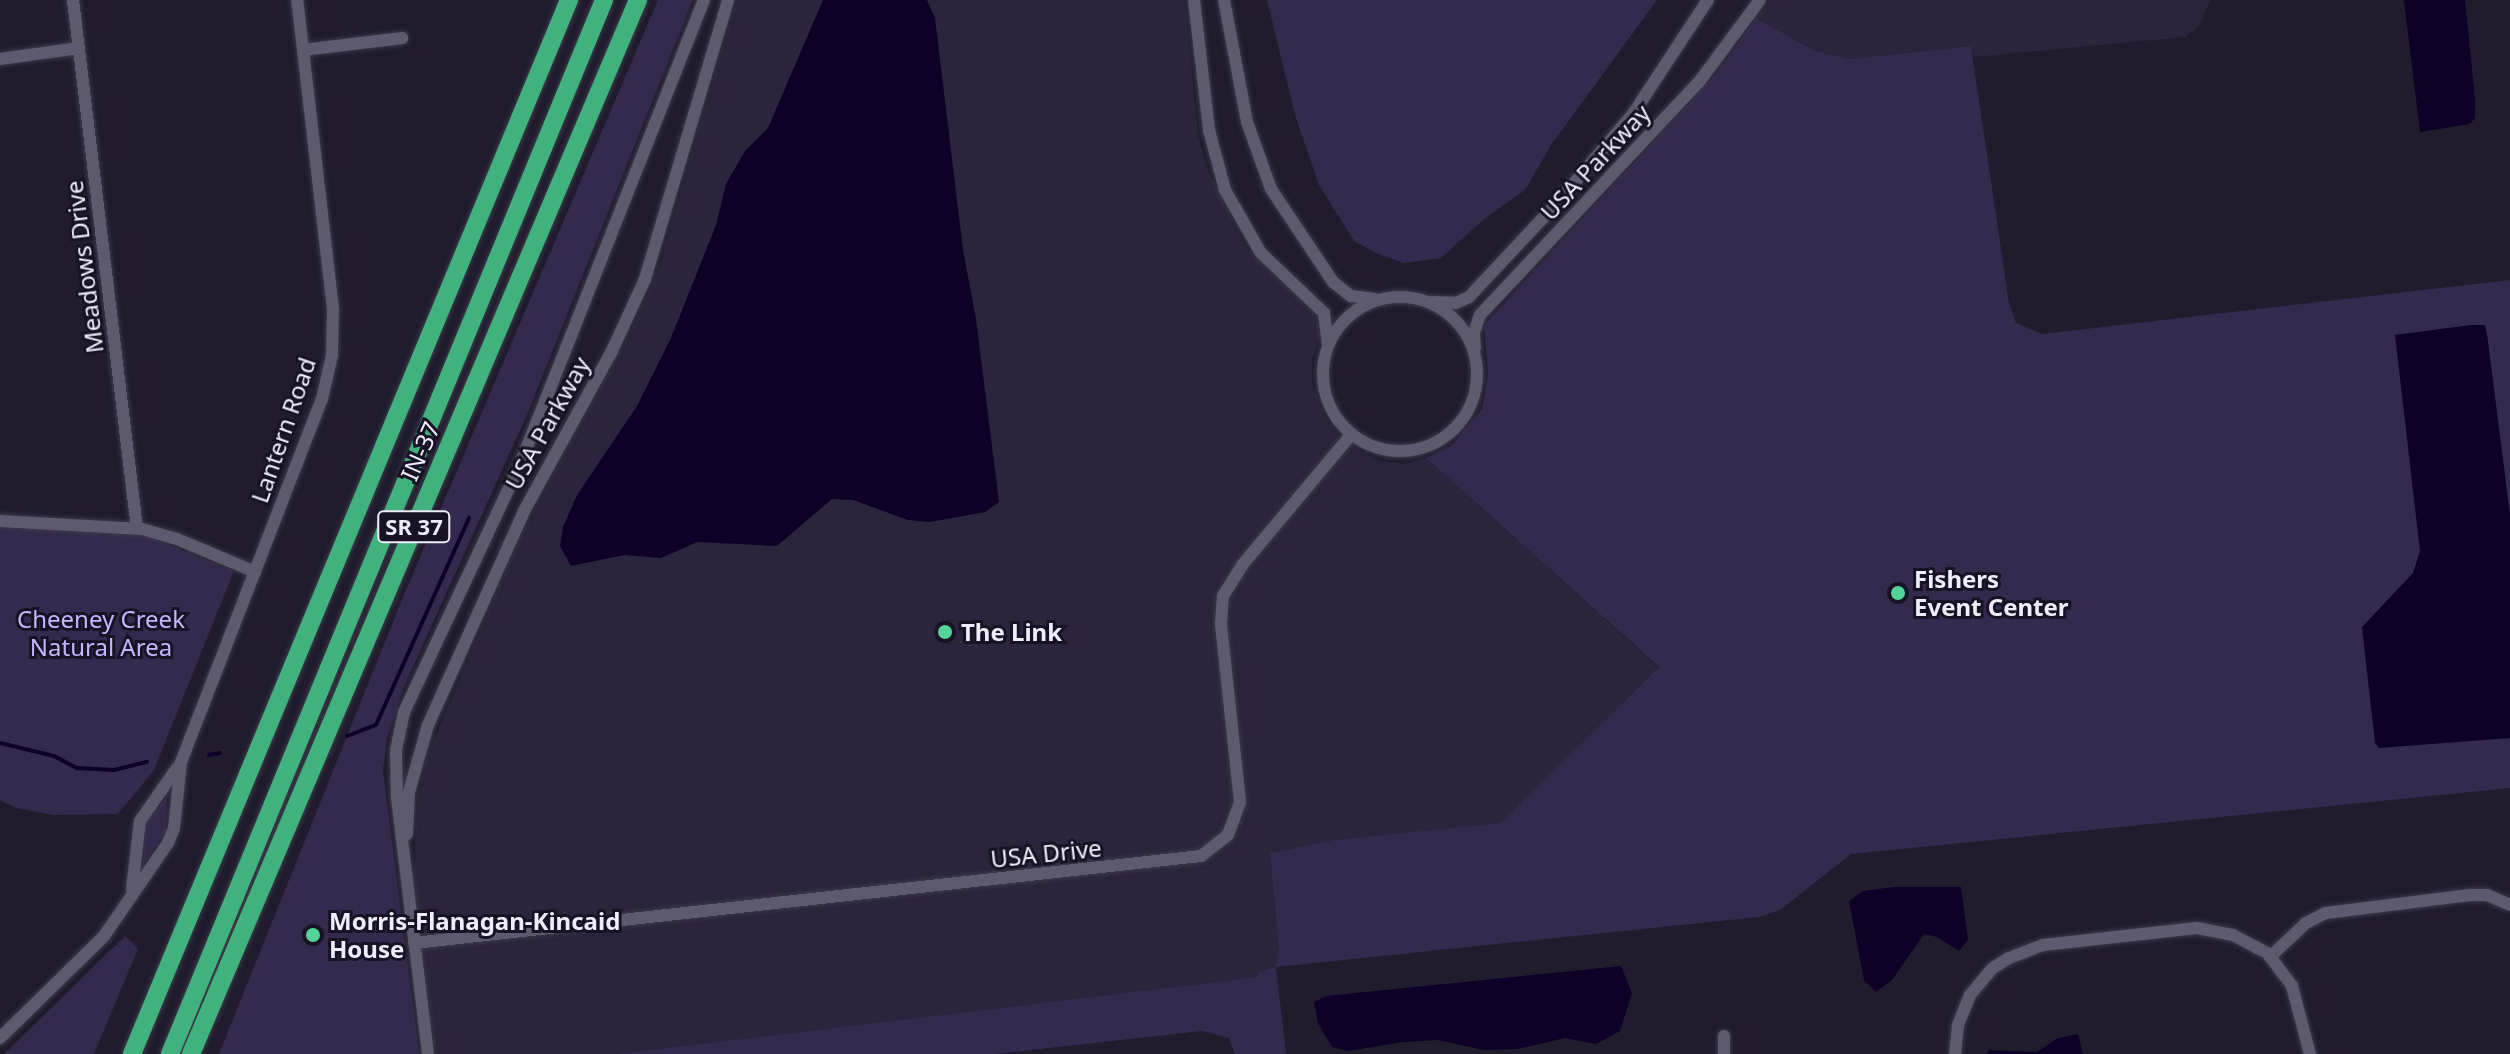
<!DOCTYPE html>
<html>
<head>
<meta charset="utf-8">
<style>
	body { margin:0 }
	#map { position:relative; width:2510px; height:1054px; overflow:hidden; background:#201c2e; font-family:"Noto Sans",sans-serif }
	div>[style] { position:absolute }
	.built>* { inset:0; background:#2a243c }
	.green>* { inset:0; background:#332a4e }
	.water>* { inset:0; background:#0e0026 }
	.stream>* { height:4px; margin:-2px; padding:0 2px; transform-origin:2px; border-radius:2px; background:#0e0026 }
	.roads { filter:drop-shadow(0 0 2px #3c3948) drop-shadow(0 0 2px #3c3948) }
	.minor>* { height:12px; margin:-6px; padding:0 6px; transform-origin:6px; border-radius:6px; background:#5d596e }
	.minor>.ring { margin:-6px; padding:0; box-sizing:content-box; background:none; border:12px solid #5d596e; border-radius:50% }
	.highway>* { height:18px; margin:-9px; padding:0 9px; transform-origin:9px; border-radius:9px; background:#3fb27d }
	.dots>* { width:22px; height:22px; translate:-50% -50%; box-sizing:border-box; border:4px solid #171324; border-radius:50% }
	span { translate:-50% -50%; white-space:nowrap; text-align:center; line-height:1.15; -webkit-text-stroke:6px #171324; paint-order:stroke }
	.shield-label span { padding:2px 6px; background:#171324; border:2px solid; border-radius:6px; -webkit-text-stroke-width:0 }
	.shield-label { font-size:22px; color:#efedf9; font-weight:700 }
	.street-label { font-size:24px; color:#efedf9 }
	.poi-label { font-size:24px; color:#efedf9; font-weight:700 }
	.left { translate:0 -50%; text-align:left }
	.park-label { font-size:24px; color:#c6b5fe }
</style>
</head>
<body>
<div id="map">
	<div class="built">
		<div style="clip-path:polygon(737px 0,1185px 0,1198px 136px,1206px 166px,1246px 248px,1317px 316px,1320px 335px,1312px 360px,1312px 383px,1326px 420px,1347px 444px,1379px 461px,1404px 464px,1426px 458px,1659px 668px,1501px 824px,1333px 840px,1270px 853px,1279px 950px,1275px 967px,1258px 972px,1257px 977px,616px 1054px,435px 1054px,413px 885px,418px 795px,429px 752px,518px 541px,631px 331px,656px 276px)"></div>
		<div style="clip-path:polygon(1770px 0,2210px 0,2199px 27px,2185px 37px,1974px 57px,1970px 46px,1849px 59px,1815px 51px,1756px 18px)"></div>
	</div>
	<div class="green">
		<div style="clip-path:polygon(658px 0,693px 0,527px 415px,403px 689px,387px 739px,383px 770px,419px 1054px,219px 1054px,403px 597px)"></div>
		<div style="clip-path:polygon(1267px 0,1657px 0,1551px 145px,1525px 190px,1484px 219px,1441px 258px,1404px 263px,1378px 254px,1354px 241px,1319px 185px,1296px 118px)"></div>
		<div style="clip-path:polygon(1756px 18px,1815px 51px,1849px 59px,1971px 46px,2009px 303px,2016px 323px,2042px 334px,2510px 280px,2510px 788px,1851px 854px,1780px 910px,1759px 917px,1276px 967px,1286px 1054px,1235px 1054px,1229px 1038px,1203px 1031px,995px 1054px,616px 1054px,1257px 977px,1258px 972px,1275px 967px,1279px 950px,1270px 853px,1333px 840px,1501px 823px,1659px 667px,1426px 458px,1452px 445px,1482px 409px,1488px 374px,1484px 325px,1716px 74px)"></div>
		<div style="clip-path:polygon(0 526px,143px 535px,234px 571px,154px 770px,118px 814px,54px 815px,16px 808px,0 800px)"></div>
		<div style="clip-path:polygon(167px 796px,166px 831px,143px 864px,146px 824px)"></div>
		<div style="clip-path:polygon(125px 936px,138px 949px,94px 1054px,4px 1054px)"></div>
	</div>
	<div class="water">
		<div style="clip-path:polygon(823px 0,927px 0,935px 18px,963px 250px,976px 319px,999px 502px,985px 512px,930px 522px,908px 520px,853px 500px,832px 499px,777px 546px,697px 542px,661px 558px,624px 555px,571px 566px,560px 546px,563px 527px,577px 495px,637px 406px,671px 338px,716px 225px,726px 184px,745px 151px,768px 128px)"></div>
		<div style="clip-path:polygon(2404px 0,2465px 0,2475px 98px,2475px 118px,2470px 124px,2420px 132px)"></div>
		<div style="clip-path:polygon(2471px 325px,2485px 325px,2487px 334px,2510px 514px,2510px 738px,2379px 748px,2375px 743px,2362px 627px,2413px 573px,2420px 551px,2395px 335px)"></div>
		<div style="clip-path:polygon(1893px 887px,1961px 887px,1968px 940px,1959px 951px,1937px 937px,1924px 934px,1892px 980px,1876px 992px,1864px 980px,1849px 901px,1863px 891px)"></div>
		<div style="clip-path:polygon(1621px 966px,1632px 993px,1620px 1031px,1596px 1044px,1565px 1038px,1517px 1049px,1484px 1050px,1438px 1040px,1403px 1042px,1348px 1051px,1332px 1047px,1318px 1023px,1314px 1002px,1326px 996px)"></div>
		<div style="clip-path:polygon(2078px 1034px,2083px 1054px,1987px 1054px,1989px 1050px,2037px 1052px,2058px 1038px)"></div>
	</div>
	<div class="stream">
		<div style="left:347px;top:736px;width:31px;rotate:-21deg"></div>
		<div style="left:376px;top:725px;width:227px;rotate:-65.8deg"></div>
		<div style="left:0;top:743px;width:56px;rotate:13.5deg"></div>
		<div style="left:54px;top:756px;width:26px;rotate:28deg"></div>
		<div style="left:77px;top:768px;width:37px;rotate:3deg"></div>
		<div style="left:114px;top:770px;width:34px;rotate:-14deg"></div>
		<div style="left:209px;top:755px;width:11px;rotate:-10deg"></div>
	</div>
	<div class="roads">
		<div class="minor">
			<div style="left:73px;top:0;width:532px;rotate:83.09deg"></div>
			<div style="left:1194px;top:0;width:131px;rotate:83.4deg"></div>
			<div style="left:1209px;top:130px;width:62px;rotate:75.1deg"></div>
			<div style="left:1225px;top:190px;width:73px;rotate:60.3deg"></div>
			<div style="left:1261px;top:253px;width:87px;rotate:43.6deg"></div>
			<div style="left:1324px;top:313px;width:31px;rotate:83deg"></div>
			<div style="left:1224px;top:0;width:124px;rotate:79.3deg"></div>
			<div style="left:1247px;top:122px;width:71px;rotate:70.3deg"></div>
			<div style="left:1271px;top:189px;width:112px;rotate:56.3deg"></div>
			<div style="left:1333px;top:282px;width:23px;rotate:38deg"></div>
			<div style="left:1351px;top:296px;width:24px;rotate:7deg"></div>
			<div style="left:303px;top:50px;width:100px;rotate:-6.9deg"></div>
			<div style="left:0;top:59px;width:80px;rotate:-7.9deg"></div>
			<div class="ring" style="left:1323px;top:297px;width:142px;height:142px"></div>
			<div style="left:1432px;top:302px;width:24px;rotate:2deg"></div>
			<div style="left:1456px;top:303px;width:14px;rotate:-25deg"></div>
			<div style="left:1469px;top:297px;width:130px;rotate:-46.9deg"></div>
			<div style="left:1558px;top:202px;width:116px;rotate:-49.6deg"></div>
			<div style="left:1633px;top:114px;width:136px;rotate:-56.7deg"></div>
			<div style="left:1475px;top:348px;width:15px;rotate:-94deg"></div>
			<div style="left:1474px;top:333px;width:19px;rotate:-72deg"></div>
			<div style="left:1480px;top:315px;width:320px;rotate:-46.8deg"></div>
			<div style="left:1699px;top:82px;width:102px;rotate:-53.4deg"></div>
			<div style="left:0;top:521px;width:142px;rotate:3.2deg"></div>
			<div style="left:142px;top:529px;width:36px;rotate:16deg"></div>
			<div style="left:177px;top:539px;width:85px;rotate:22.9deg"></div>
			<div style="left:407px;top:834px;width:42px;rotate:-87.3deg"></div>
			<div style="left:409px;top:792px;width:70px;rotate:-74.2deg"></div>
			<div style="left:428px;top:725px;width:235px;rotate:-65.8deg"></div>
			<div style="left:524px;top:511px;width:180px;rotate:-61.2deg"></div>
			<div style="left:611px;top:353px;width:81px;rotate:-65.3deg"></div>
			<div style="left:645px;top:279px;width:291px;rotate:-73.4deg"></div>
			<div style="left:132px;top:889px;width:68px;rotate:-83.3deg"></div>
			<div style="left:140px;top:821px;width:65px;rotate:-55.1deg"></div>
			<div style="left:414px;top:943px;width:792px;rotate:-6.31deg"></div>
			<div style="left:1201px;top:856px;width:34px;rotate:-38deg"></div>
			<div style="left:1228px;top:835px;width:35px;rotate:-70deg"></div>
			<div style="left:1240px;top:802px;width:180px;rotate:-96.1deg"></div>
			<div style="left:1221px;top:623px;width:27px;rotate:-86deg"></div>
			<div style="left:1223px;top:596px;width:38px;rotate:-58deg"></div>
			<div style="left:1243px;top:564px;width:168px;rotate:-50.1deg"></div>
			<div style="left:2270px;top:957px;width:50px;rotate:-43.4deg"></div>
			<div style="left:2306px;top:923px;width:22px;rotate:-27deg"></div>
			<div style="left:2326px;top:913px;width:145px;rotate:-7.1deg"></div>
			<div style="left:2470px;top:895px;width:17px"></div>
			<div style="left:2487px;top:895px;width:25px;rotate:23deg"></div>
			<div style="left:1724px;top:1036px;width:18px;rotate:90deg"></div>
			<div style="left:0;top:1038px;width:146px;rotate:-44.4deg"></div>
			<div style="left:104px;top:936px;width:113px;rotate:-55.5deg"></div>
			<div style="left:168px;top:843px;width:16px;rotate:-68deg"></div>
			<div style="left:174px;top:828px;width:66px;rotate:-83.9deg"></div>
			<div style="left:181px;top:762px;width:389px;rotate:-68.8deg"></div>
			<div style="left:322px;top:399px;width:45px;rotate:-77.2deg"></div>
			<div style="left:332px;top:355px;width:46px;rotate:-88.8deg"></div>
			<div style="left:333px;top:309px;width:311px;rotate:-96.6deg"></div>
			<div style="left:428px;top:1054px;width:257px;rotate:-96.9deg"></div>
			<div style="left:397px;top:799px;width:49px;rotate:-91.2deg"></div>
			<div style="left:396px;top:750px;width:39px;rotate:-78deg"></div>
			<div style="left:404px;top:712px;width:276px;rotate:-64.9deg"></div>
			<div style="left:521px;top:462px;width:497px;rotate:-68.4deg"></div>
			<div style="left:1955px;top:1054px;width:29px;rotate:-84deg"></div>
			<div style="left:1958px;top:1025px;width:32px;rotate:-68deg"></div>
			<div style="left:1970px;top:995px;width:35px;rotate:-50deg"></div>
			<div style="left:1993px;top:968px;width:19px;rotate:-32deg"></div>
			<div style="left:2009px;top:958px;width:36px;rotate:-21deg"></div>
			<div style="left:2043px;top:945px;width:155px;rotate:-6.3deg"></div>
			<div style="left:2197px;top:928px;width:37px;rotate:11deg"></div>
			<div style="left:2233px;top:935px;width:40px;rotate:28deg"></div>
			<div style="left:2268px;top:954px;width:40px;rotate:53deg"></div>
			<div style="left:2292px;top:986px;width:70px;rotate:75.2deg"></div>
		</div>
		<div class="highway">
			<div style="left:132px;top:1054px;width:1141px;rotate:-67.48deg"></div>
			<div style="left:170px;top:1054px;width:1140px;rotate:-67.62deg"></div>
			<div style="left:191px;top:1054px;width:1145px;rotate:-67.02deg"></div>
		</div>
	</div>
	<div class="dots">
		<div style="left:1898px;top:593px;background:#52d397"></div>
		<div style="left:945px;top:632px;background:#52d397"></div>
		<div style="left:313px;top:935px;background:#52d397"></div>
	</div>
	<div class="shield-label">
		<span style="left:414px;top:527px">SR 37</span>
	</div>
	<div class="street-label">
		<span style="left:1595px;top:162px;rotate:-47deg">USA Parkway</span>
		<span style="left:84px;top:267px;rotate:-97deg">Meadows Drive</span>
		<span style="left:547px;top:423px;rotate:-61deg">USA Parkway</span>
		<span style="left:283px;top:430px;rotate:-71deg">Lantern Road</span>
		<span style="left:420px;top:451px;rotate:-66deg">IN-37</span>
		<span style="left:1046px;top:853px;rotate:-6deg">USA Drive</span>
	</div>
	<div class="poi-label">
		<span class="left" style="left:1914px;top:593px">Fishers<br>Event Center</span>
		<span class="left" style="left:961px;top:632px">The Link</span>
		<span class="left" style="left:329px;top:935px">Morris-Flanagan-Kincaid<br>House</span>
	</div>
	<div class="park-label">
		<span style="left:101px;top:633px">Cheeney Creek<br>Natural Area</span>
	</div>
</div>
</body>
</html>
